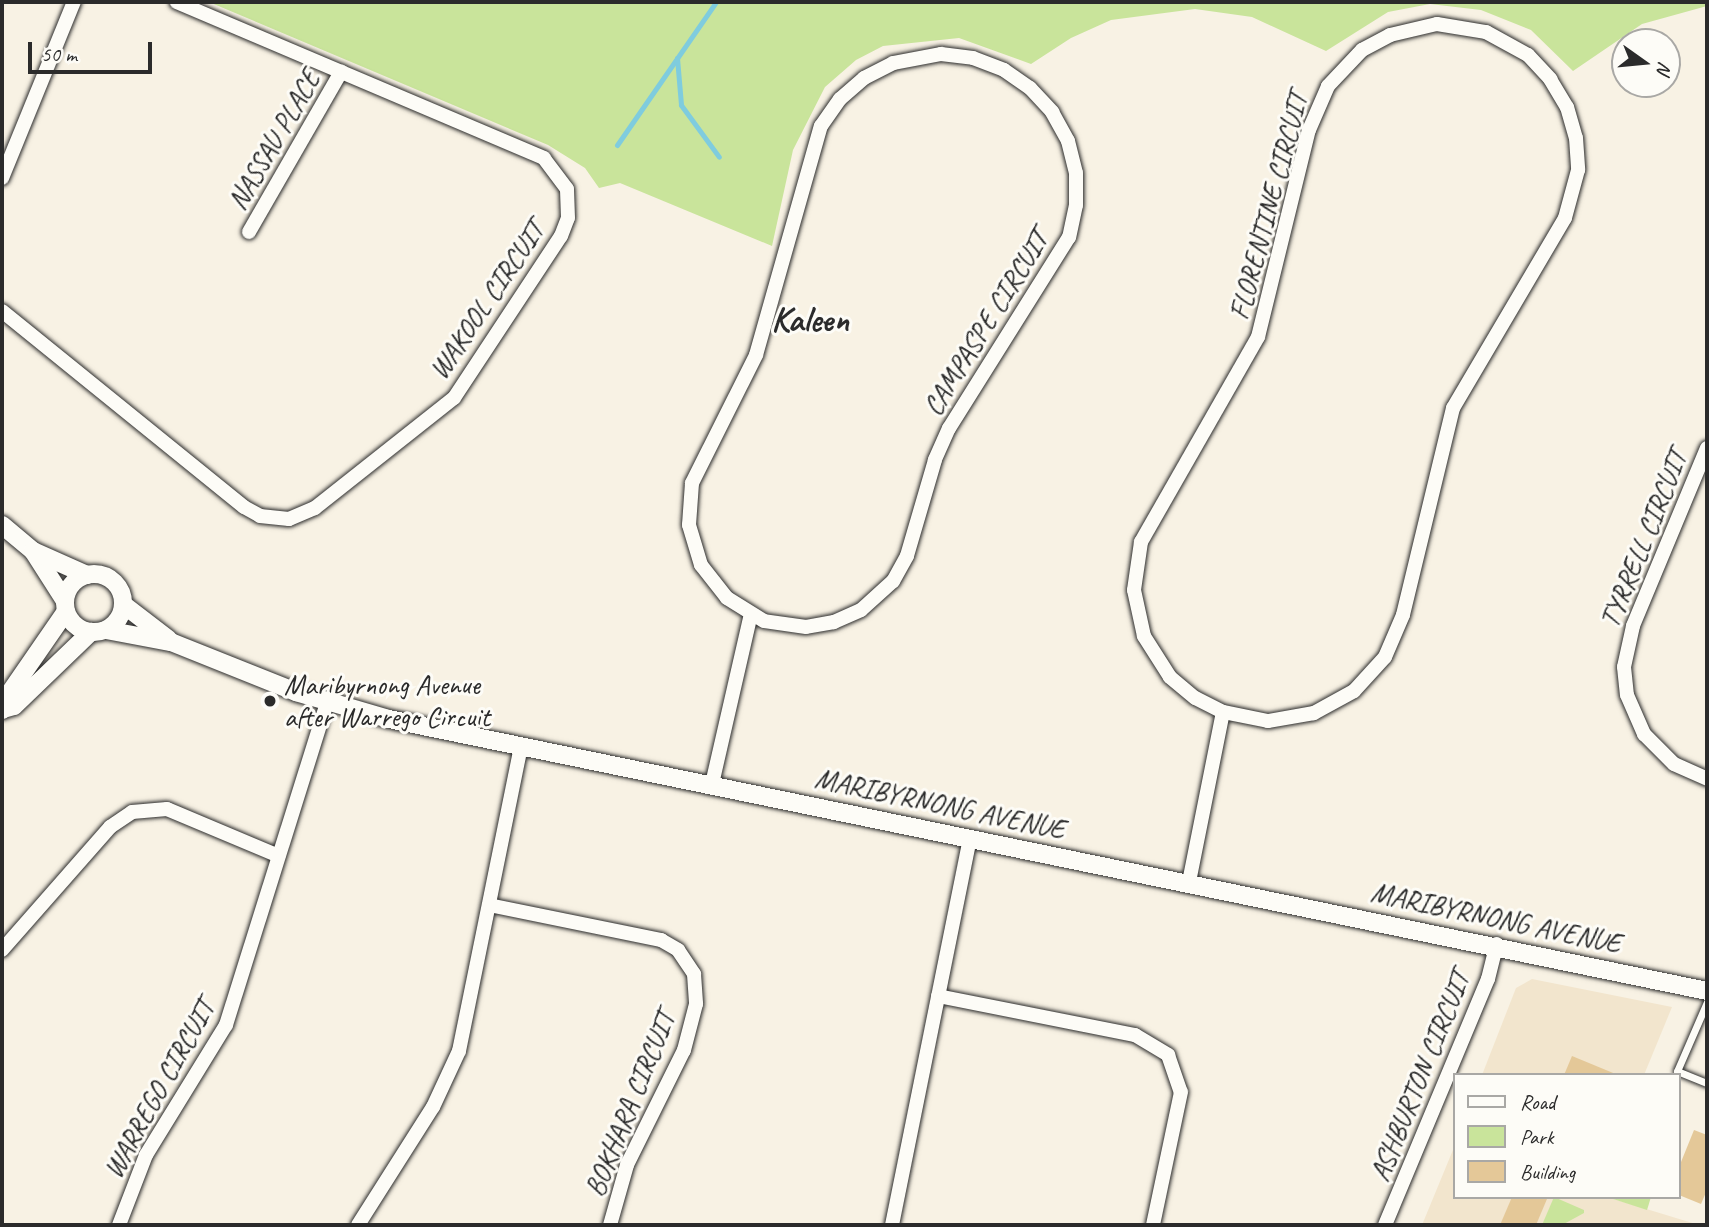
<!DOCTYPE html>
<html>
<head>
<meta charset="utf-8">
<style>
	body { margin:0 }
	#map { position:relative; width:1709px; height:1227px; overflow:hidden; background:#f8f2e4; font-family:Caveat,sans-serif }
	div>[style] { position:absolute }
	.built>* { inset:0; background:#f2e5cd }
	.green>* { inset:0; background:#c9e49b }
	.stream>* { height:5px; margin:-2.5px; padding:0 2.5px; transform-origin:2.5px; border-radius:2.5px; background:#7fccde }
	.building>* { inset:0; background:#e4c898 }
	.roads { filter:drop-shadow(0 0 2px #2b2b2b) drop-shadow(0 0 2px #2b2b2b) }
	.service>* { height:7px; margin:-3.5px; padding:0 3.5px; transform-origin:3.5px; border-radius:3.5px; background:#fdfcf7 }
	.minor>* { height:14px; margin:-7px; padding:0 7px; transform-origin:7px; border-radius:7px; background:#fdfcf7 }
	.tertiary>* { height:18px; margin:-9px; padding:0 9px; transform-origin:9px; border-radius:9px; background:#fdfcf7 }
	.tertiary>.ring { margin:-9px; padding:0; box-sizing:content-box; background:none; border:18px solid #fdfcf7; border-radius:50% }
	.dots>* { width:19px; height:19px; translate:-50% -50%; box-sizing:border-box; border:4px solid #fdfcf7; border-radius:50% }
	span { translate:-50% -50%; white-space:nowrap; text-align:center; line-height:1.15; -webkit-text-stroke:6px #fdfcf7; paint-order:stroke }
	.street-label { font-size:28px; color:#2b2b2b }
	.poi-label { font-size:28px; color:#2b2b2b }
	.left { translate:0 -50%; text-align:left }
	.district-label { font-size:35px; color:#2b2b2b; font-weight:700 }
	.frame { position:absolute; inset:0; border:4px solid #2b2b2b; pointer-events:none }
	.legend { position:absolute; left:1453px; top:1073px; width:228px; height:126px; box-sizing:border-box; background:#fdfcf7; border:2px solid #a9a8a5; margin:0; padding:9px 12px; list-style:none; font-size:21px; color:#2b2b2b }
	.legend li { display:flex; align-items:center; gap:14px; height:35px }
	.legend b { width:35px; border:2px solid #a9a8a5 }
	.north { position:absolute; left:1611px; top:28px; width:70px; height:70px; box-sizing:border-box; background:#fdfcf7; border:2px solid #a9a8a5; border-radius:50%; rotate:105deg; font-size:19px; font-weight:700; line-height:28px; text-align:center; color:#2b2b2b }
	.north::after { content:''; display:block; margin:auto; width:24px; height:32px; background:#2b2b2b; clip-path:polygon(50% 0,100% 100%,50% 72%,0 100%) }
	.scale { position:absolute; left:28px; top:42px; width:124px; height:32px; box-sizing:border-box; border:4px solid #2b2b2b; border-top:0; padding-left:9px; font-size:21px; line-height:24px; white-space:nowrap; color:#2b2b2b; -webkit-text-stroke:5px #fdfcf7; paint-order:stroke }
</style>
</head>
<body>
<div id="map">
	<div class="built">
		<div style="clip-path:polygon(1532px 979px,1672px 1007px,1644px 1075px,1482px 1075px,1516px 988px)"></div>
		<div style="clip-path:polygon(1455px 1145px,1455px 1197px,1607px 1197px,1699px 1225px,1422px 1225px)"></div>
	</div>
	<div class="green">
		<div style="clip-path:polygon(209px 2px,1707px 2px,1707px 6px,1642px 24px,1573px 71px,1531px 30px,1481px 10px,1430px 4px,1388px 12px,1326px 51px,1252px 17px,1195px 9px,1111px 20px,1071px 38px,1031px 64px,959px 38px,883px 46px,856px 60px,825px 87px,793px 150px,772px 246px,620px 183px,599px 188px,585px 168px,548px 145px)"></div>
		<div style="clip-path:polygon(1554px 1197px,1584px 1210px,1584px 1213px,1562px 1225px,1542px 1225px)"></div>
		<div style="clip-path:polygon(1607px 1197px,1651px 1197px,1647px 1210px)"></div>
	</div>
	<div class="stream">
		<div style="left:677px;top:58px;width:47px;rotate:85.1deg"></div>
		<div style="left:681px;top:105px;width:64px;rotate:53.8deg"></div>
		<div style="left:617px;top:145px;width:174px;rotate:-55.3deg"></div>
	</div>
	<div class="building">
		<div style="clip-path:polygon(1572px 1056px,1618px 1075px,1564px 1075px)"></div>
		<div style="clip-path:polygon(1694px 1130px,1707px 1135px,1707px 1190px,1701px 1204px,1679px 1195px,1679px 1167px)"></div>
		<div style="clip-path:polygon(1512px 1197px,1547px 1199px,1536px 1225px,1500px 1225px)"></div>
	</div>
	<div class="roads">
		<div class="service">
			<div style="left:1707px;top:1002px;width:75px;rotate:113.5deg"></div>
			<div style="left:1677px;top:1071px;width:32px;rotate:22deg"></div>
		</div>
		<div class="minor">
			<div style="left:941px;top:54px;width:32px;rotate:7deg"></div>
			<div style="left:973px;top:58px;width:33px;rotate:21deg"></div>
			<div style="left:1004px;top:70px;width:32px;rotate:35deg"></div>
			<div style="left:1030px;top:88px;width:33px;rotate:47deg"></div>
			<div style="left:1052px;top:112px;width:33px;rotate:61deg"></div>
			<div style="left:1068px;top:141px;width:33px;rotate:76deg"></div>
			<div style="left:1076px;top:173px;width:32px;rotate:90deg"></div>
			<div style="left:1076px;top:205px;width:33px;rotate:102deg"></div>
			<div style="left:1069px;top:237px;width:226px;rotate:122.1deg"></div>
			<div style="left:949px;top:428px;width:35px;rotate:114deg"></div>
			<div style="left:935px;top:460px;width:100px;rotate:106.3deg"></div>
			<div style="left:907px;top:556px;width:29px;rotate:119deg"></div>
			<div style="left:893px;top:581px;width:43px;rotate:137.8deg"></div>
			<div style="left:861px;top:610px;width:30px;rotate:156deg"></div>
			<div style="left:834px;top:622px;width:28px;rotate:170deg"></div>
			<div style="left:806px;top:627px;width:42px;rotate:-171.9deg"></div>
			<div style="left:764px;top:621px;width:44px;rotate:-148.1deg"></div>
			<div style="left:727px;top:598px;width:42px;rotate:-128.2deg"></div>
			<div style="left:701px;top:565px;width:42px;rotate:-106.7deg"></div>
			<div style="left:689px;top:525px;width:42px;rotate:-85.9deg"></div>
			<div style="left:692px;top:483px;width:143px;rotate:-63.4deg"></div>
			<div style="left:756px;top:355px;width:238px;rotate:-74.2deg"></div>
			<div style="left:821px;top:126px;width:33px;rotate:-55deg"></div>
			<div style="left:840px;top:99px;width:32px;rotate:-41deg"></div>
			<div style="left:864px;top:78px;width:33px;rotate:-27deg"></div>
			<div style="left:893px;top:63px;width:49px;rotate:-10.6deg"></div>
			<div style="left:2px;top:178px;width:190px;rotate:-67.8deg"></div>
			<div style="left:249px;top:232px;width:185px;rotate:-60.1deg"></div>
			<div style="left:2px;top:311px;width:311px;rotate:39deg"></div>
			<div style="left:244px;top:507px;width:18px;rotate:29deg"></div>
			<div style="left:260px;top:516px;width:29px;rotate:6deg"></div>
			<div style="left:289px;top:519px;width:28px;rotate:-23deg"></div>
			<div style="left:315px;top:508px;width:177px;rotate:-38.4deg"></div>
			<div style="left:454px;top:398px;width:194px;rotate:-56.6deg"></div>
			<div style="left:561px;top:236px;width:19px;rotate:-69deg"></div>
			<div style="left:568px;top:218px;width:29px;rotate:-92deg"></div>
			<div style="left:567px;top:189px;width:39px;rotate:-127deg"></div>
			<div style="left:544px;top:158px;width:399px;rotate:-157deg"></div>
			<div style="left:1707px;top:448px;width:193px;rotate:112.6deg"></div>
			<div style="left:1633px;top:626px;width:42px;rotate:102.4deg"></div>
			<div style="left:1624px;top:667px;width:28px;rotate:84deg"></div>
			<div style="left:1627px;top:695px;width:43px;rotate:66.4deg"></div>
			<div style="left:1644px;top:734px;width:42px;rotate:45deg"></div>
			<div style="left:1674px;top:764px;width:36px;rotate:24deg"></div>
			<div style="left:712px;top:784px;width:174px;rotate:-77.1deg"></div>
			<div style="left:1189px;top:882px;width:173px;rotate:-78.7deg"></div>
			<div style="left:1223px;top:712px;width:31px;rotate:-153deg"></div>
			<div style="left:1195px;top:698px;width:33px;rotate:-140deg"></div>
			<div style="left:1170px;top:677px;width:49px;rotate:-122.4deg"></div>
			<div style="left:1144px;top:636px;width:47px;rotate:-102.3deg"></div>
			<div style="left:1134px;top:590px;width:49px;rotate:-81.7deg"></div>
			<div style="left:1141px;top:542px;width:236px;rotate:-60.3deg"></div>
			<div style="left:1258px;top:337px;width:213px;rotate:-76.2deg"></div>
			<div style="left:1309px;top:130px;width:48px;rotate:-66.6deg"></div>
			<div style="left:1328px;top:86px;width:50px;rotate:-46.6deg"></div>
			<div style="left:1362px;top:50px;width:32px;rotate:-28deg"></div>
			<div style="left:1390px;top:35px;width:48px;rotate:-13.2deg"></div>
			<div style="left:1437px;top:24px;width:50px;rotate:9.3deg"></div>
			<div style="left:1486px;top:32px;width:48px;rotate:28.7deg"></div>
			<div style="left:1528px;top:55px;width:33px;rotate:47deg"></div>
			<div style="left:1550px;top:79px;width:33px;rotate:59deg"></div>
			<div style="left:1567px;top:107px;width:32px;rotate:74deg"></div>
			<div style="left:1576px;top:138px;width:32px;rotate:86deg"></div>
			<div style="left:1578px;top:170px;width:50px;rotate:105.2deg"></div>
			<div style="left:1565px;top:218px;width:221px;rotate:120.5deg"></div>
			<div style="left:1453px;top:408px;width:213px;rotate:103.6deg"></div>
			<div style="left:1403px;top:615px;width:46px;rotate:113.2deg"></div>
			<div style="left:1385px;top:657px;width:46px;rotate:132.4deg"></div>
			<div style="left:1354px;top:691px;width:46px;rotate:151.2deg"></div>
			<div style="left:1314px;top:713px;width:47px;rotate:170.1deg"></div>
			<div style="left:1268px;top:721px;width:46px;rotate:-168.7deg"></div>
			<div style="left:489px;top:905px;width:176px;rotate:11.5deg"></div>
			<div style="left:661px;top:940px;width:20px;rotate:30deg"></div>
			<div style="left:678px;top:950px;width:29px;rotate:56deg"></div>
			<div style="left:694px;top:974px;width:30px;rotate:86deg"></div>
			<div style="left:696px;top:1004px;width:48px;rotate:104.6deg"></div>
			<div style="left:684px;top:1050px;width:128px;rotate:116.4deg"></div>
			<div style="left:627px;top:1165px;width:62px;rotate:105.8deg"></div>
			<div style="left:2px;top:950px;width:164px;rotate:-48.7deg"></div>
			<div style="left:110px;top:827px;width:27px;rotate:-34deg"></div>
			<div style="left:132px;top:812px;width:35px;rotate:-5deg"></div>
			<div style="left:167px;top:809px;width:121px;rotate:22.8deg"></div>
			<div style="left:938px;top:996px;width:201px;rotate:11.2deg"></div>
			<div style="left:1135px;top:1035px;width:39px;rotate:31deg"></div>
			<div style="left:1168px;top:1055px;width:39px;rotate:71deg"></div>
			<div style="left:1181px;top:1092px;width:136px;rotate:101.9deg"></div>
			<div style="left:119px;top:1225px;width:75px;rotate:-68.9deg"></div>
			<div style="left:146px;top:1155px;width:153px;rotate:-58.4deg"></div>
			<div style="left:226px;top:1025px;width:337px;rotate:-72.6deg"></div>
			<div style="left:358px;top:1225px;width:140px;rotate:-57.6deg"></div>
			<div style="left:433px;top:1107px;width:62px;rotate:-65.1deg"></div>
			<div style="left:459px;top:1051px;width:310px;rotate:-78.5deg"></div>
			<div style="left:892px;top:1225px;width:395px;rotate:-78.6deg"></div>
			<div style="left:1385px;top:1225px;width:267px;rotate:-67.3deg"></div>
			<div style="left:1488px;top:979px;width:36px;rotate:-76deg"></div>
		</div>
		<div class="tertiary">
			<div style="left:2px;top:525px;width:40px;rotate:40deg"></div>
			<div style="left:33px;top:551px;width:59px;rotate:57.4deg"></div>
			<div style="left:33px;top:551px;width:59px;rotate:24deg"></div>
			<div class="ring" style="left:65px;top:574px;width:40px;height:40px"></div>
			<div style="left:124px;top:605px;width:56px;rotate:37.7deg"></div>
			<div style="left:106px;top:630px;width:66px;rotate:10.5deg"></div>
			<div style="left:171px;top:642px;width:135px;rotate:21.8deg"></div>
			<div style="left:296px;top:692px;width:97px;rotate:16.2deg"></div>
			<div style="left:389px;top:719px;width:1346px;rotate:11.66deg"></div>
			<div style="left:3px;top:709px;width:11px;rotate:-15deg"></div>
			<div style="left:14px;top:706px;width:107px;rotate:-43.9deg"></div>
			<div style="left:2px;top:710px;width:9px;rotate:-77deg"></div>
			<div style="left:4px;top:701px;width:109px;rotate:-55.4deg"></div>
		</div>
	</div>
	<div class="dots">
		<div style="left:270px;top:701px;background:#2b2b2b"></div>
	</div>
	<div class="street-label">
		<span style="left:274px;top:140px;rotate:-60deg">NASSAU PLACE</span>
		<span style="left:1269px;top:206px;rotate:-75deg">FLORENTINE CIRCUIT</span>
		<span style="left:487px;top:300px;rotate:-56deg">WAKOOL CIRCUIT</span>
		<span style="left:986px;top:323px;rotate:-58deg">CAMPASPE CIRCUIT</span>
		<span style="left:1644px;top:539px;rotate:-68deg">TYRRELL CIRCUIT</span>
		<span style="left:940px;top:804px;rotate:12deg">MARIBYRNONG AVENUE</span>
		<span style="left:1496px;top:918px;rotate:12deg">MARIBYRNONG AVENUE</span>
		<span style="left:1420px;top:1076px;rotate:-68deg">ASHBURTON CIRCUIT</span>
		<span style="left:159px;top:1089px;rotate:-61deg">WARREGO CIRCUIT</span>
		<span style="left:630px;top:1104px;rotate:-68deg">BOKHARA CIRCUIT</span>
	</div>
	<div class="poi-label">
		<span class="left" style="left:284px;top:701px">Maribyrnong Avenue<br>after Warrego Circuit</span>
	</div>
	<div class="district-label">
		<span style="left:810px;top:320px">Kaleen</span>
	</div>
	<div class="frame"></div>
	<ul class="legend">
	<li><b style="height:9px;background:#fdfcf7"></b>Road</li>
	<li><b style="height:19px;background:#c9e49b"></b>Park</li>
	<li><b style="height:19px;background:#e4c898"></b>Building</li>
	</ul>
	<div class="north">N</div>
	<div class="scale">50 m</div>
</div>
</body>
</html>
